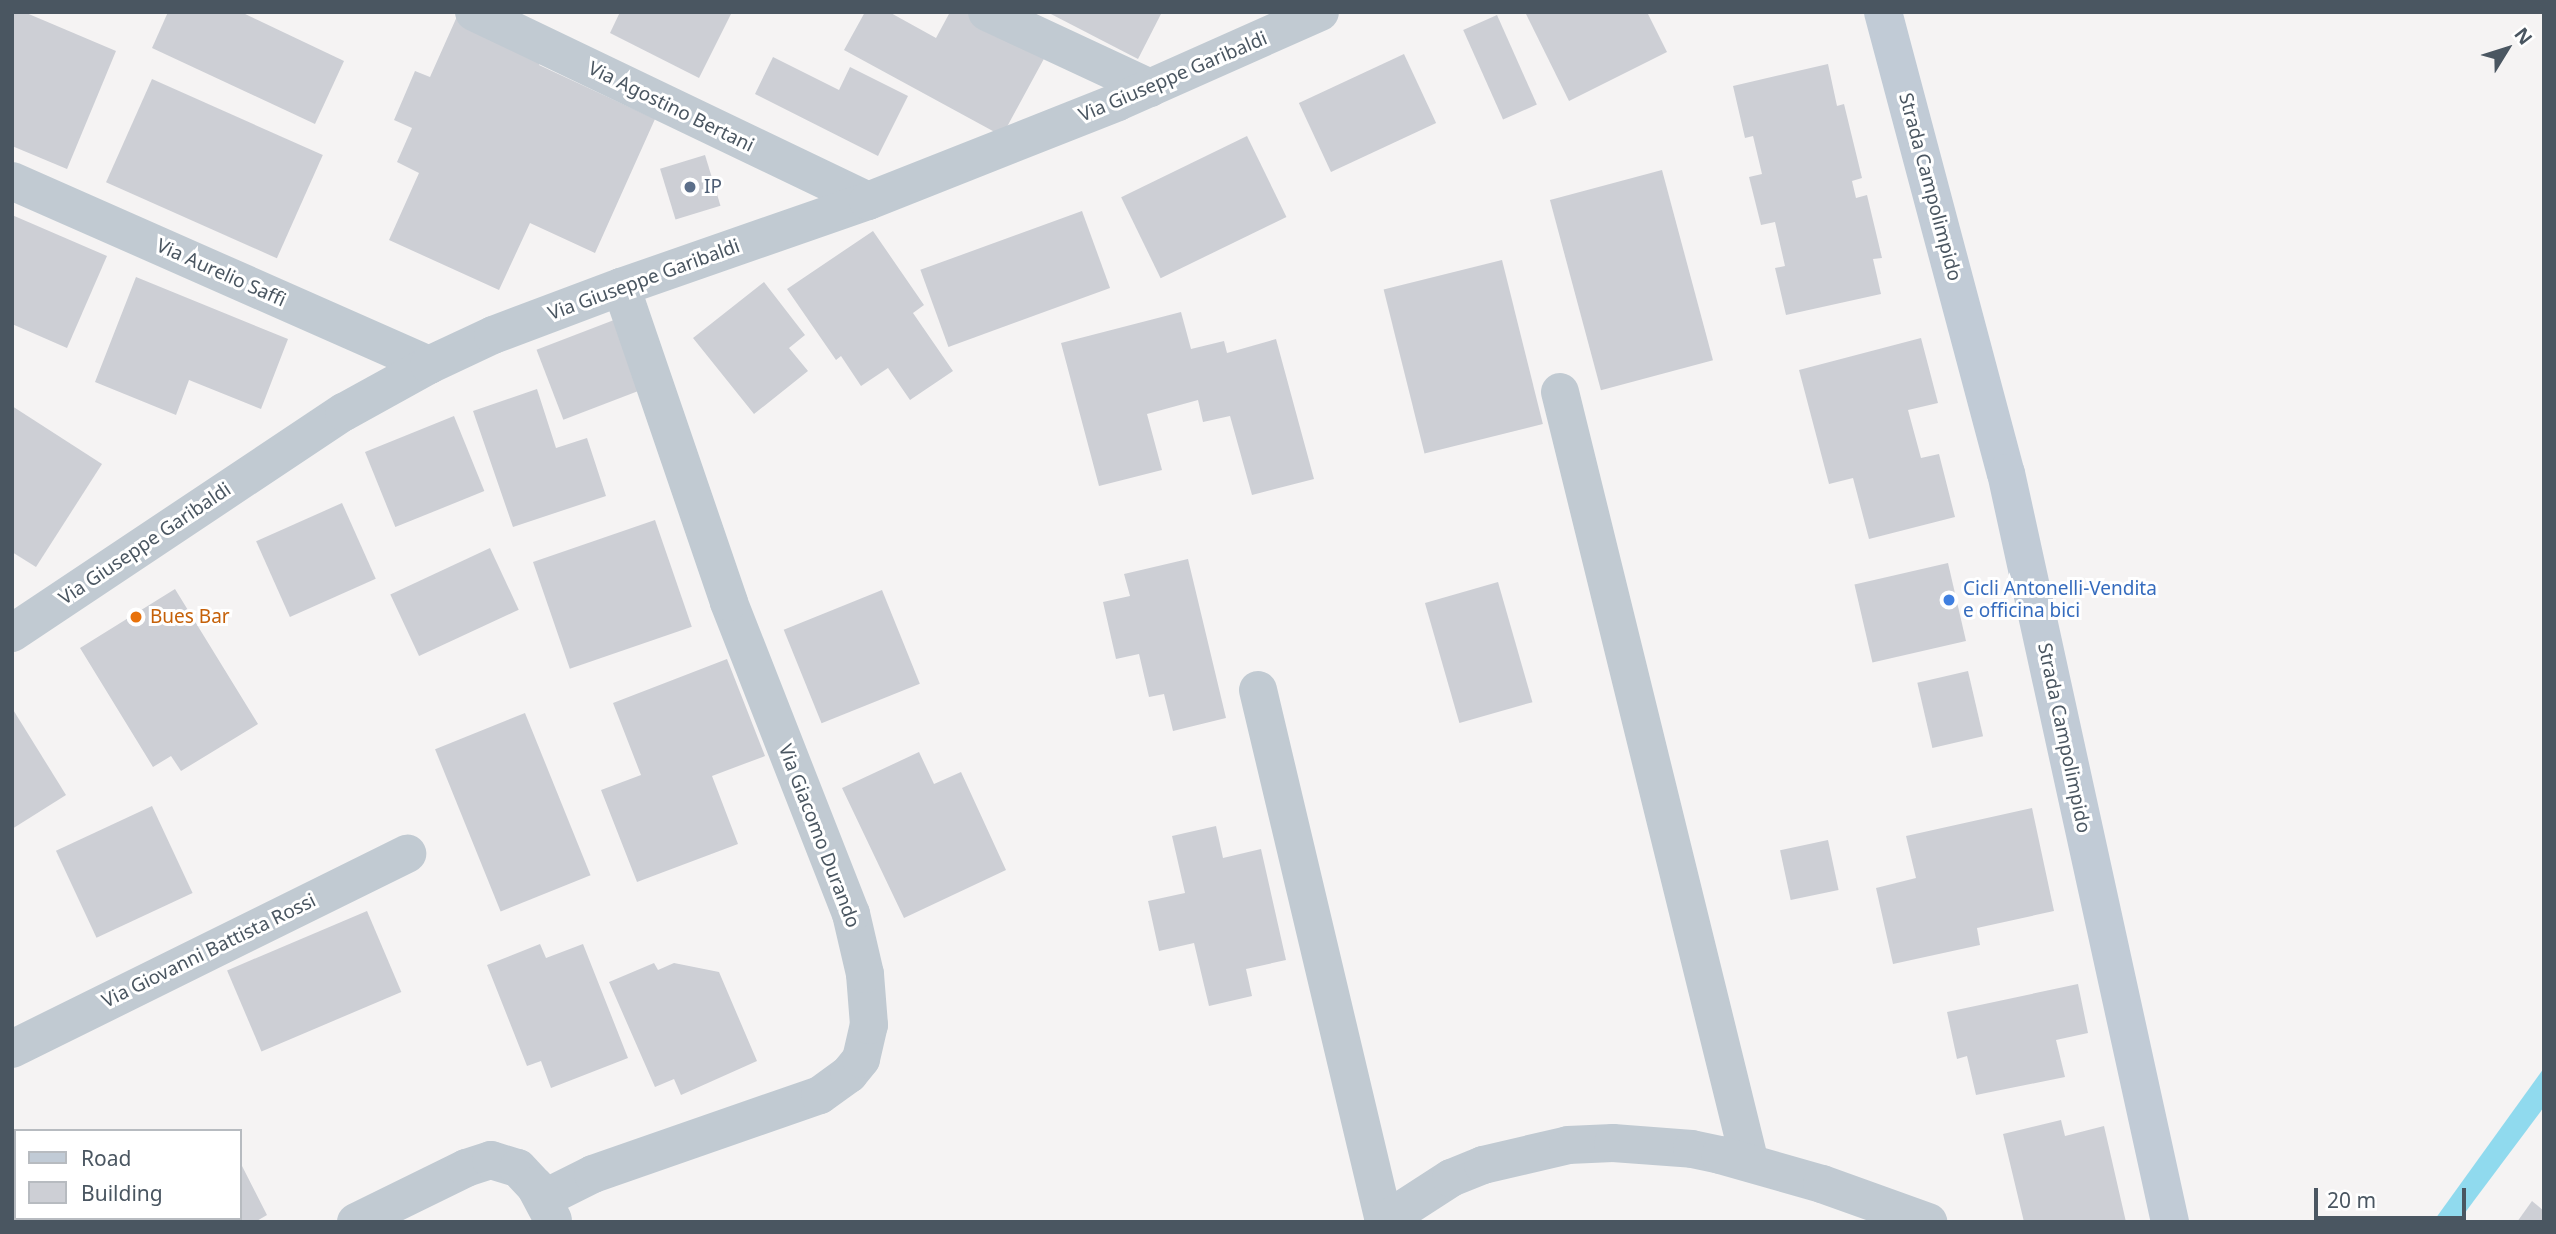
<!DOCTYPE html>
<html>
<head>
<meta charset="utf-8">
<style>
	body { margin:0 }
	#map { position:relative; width:2556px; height:1234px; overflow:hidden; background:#f5f3f3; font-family:"Noto Sans",sans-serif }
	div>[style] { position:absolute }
	.water>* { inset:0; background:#90daee }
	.building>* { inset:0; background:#cdcfd5; transform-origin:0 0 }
	.street>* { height:38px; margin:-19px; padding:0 19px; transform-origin:19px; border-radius:19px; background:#c1cad2 }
	.secondary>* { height:38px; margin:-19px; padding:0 19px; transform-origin:19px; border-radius:19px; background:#c1cbd6 }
	.dots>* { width:19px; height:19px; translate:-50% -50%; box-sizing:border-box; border:4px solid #fff; border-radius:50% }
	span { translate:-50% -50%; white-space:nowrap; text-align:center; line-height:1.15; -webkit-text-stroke:6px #fff; paint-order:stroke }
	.street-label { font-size:19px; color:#4a5661 }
	.service-label { font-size:19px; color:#4e5e75 }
	.left { translate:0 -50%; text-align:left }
	.shop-label { font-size:19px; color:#366cbe }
	.food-label { font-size:19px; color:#c56008 }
	.frame { position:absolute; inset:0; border:14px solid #4a5661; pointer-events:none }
	.legend { position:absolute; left:14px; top:1129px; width:228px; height:91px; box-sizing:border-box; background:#fff; border:2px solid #b7bbc0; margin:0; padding:9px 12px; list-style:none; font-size:21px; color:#4a5661 }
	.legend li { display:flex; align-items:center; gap:14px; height:35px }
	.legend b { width:35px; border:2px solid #b7bbc0 }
	.north { position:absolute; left:2472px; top:14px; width:70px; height:70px; -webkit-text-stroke:5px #fff; paint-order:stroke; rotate:52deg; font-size:19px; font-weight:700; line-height:28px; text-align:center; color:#4a5661 }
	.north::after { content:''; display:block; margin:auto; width:24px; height:32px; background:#4a5661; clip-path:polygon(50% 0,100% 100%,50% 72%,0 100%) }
	.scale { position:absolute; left:2314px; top:1188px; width:152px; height:32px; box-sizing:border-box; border:4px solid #4a5661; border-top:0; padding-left:9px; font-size:21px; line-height:24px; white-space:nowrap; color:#4a5661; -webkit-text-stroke:5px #fff; paint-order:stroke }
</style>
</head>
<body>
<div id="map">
	<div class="water">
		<div style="clip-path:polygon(2544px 1068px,2544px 1107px,2458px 1222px,2433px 1222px)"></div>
	</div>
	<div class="building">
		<div style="clip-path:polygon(12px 12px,24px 12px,116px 51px,67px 169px,12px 146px)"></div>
		<div style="clip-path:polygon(168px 12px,241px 12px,344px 61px,315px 124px,152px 48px)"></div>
		<div style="clip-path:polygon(459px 12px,546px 50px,539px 65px,655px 119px,595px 253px,530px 223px,499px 290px,389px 240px,419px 173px,397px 162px,412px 128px,394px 120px,415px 71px,430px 77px)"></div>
		<div style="clip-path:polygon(620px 12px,732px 12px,699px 78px,610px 33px)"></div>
		<div style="clip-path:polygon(865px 12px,889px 12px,936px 38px,950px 12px,966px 12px,1046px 55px,1002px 136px,844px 50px)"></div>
		<div style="clip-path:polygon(1047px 12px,1162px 12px,1138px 59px)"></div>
		<div style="clip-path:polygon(1525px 12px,1647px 12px,1667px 52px,1569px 101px)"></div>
		<div style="left:1497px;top:15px;width:98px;height:37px;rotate:66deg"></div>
		<div style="left:1404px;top:54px;width:76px;height:116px;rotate:65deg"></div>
		<div style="clip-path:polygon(773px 57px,839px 90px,850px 67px,908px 96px,878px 156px,755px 94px)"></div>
		<div style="clip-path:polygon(1828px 64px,1837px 106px,1844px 104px,1862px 178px,1852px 181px,1856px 198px,1867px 195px,1882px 258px,1873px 259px,1881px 294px,1786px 315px,1775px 268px,1785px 266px,1775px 222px,1761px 225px,1749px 177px,1762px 174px,1753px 136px,1745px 138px,1733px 86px)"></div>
		<div style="left:152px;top:79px;width:187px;height:113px;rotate:24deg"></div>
		<div style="left:1247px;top:136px;width:90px;height:140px;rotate:64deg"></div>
		<div style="left:705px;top:155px;width:53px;height:47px;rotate:73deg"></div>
		<div style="left:1662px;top:170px;width:197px;height:116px;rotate:75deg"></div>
		<div style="left:1082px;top:211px;width:82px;height:172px;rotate:70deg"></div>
		<div style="clip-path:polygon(12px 215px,107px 256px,67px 348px,12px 324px)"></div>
		<div style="clip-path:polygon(873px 231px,924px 305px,913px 313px,953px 371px,910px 400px,888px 368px,861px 386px,841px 356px,836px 360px,787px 289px)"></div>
		<div style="left:1502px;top:260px;width:169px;height:122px;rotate:76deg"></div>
		<div style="clip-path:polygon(136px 277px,288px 339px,261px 409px,189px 380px,176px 415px,95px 382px)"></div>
		<div style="clip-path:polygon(764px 282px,805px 335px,789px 348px,808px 371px,754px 414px,693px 338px)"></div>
		<div style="clip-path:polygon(1181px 312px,1191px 349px,1224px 341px,1227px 353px,1276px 339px,1314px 479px,1252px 495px,1230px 416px,1203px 422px,1198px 400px,1147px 414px,1162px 470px,1099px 486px,1061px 343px)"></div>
		<div style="left:614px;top:320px;width:75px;height:83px;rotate:69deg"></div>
		<div style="clip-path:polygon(1921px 338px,1938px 403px,1908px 410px,1921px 458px,1939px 454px,1955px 517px,1869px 539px,1853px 478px,1829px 484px,1799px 370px)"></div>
		<div style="clip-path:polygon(537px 389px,556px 448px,587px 438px,606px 496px,513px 527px,473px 411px)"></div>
		<div style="clip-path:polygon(12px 406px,102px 464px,36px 567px,12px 552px)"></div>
		<div style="left:454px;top:416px;width:81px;height:96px;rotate:68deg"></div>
		<div style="left:342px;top:503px;width:83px;height:94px;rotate:66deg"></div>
		<div style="left:655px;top:520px;width:113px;height:129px;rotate:71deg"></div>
		<div style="left:490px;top:548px;width:68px;height:110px;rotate:65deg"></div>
		<div style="clip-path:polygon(1188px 559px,1226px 718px,1173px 731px,1164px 694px,1149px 697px,1139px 654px,1116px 659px,1103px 602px,1130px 596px,1124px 574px)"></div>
		<div style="left:1948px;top:563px;width:80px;height:96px;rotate:77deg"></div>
		<div style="left:1498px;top:582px;width:125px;height:76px;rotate:74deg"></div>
		<div style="clip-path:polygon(175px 589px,258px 724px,181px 771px,171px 756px,153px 767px,80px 648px)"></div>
		<div style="left:882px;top:590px;width:101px;height:106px;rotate:68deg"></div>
		<div style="clip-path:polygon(727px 659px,765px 756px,712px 776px,738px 844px,637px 882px,601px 790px,641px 775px,613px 703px)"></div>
		<div style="left:1968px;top:671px;width:67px;height:52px;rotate:77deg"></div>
		<div style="clip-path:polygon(12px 708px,66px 795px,12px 829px)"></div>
		<div style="left:525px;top:713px;width:175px;height:97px;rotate:68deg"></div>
		<div style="clip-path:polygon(919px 752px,934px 784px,961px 772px,1006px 870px,904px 918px,842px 788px)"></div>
		<div style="left:152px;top:806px;width:96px;height:106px;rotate:65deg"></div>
		<div style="clip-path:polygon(2032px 808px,2054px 911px,1977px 928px,1980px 945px,1893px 964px,1876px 888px,1916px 878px,1906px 836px)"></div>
		<div style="clip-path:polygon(1216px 826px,1223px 858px,1261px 849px,1286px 960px,1246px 969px,1252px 996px,1209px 1006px,1194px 943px,1159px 951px,1148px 901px,1185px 893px,1172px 836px)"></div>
		<div style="left:1828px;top:840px;width:51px;height:49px;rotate:78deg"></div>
		<div style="left:367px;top:911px;width:88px;height:152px;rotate:67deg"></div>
		<div style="clip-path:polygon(540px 944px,546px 958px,583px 944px,628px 1058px,551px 1088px,541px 1061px,527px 1066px,487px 965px)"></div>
		<div style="clip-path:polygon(654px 963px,658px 970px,674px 963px,719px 972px,757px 1061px,681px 1095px,674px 1079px,655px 1087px,609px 982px)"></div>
		<div style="clip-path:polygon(2078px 984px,2088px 1033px,2056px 1040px,2065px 1077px,1976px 1095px,1967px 1056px,1957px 1059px,1947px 1012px)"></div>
		<div style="clip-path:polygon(2061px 1120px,2065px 1136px,2104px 1126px,2126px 1222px,2024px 1222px,2003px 1134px)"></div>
		<div style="clip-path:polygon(12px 1128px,16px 1136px,16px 1183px,12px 1185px)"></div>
		<div style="clip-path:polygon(240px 1162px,267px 1215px,255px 1222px,117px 1222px,116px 1218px,240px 1218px)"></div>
		<div style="clip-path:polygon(2532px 1201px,2544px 1211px,2544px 1222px,2517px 1222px)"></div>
	</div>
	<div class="street">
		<div style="left:474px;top:12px;width:437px;rotate:25.6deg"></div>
		<div style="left:987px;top:12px;width:180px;rotate:25deg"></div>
		<div style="left:12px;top:181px;width:456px;rotate:23.8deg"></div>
		<div style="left:1560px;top:392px;width:794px;rotate:76.16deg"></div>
		<div style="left:12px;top:633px;width:399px;rotate:-33.7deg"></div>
		<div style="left:344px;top:412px;width:97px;rotate:-28.9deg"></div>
		<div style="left:429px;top:365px;width:71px;rotate:-25.1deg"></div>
		<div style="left:493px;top:335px;width:137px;rotate:-20.6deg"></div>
		<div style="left:621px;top:287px;width:262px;rotate:-19.2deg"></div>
		<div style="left:868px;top:201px;width:269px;rotate:-21.6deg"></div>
		<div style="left:1118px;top:102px;width:221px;rotate:-24deg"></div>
		<div style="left:1258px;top:690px;width:546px;rotate:76.65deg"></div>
		<div style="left:12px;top:1049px;width:441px;rotate:-26.3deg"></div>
		<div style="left:543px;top:1199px;width:56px;rotate:-26.6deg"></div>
		<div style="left:593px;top:1174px;width:240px;rotate:-19.2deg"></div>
		<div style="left:820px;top:1095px;width:36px;rotate:-36deg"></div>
		<div style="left:849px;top:1074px;width:19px;rotate:-51deg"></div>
		<div style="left:861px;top:1059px;width:35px;rotate:-77deg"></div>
		<div style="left:869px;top:1025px;width:51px;rotate:-94.5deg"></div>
		<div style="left:865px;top:974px;width:62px;rotate:-103.1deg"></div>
		<div style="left:851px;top:914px;width:335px;rotate:-111.4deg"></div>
		<div style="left:729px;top:602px;width:333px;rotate:-108.9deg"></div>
		<div style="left:356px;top:1222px;width:123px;rotate:-26.1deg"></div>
		<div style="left:466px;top:1168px;width:26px;rotate:-18deg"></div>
		<div style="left:491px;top:1160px;width:28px;rotate:17deg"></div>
		<div style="left:518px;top:1168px;width:25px;rotate:47deg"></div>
		<div style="left:535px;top:1186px;width:38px;rotate:62deg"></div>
		<div style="left:1383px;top:1222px;width:81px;rotate:-32.9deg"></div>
		<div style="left:1451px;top:1178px;width:35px;rotate:-22deg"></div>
		<div style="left:1483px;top:1165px;width:87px;rotate:-13.2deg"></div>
		<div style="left:1568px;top:1145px;width:45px;rotate:-2.5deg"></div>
		<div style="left:1613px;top:1143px;width:79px;rotate:4.3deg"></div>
		<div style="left:1692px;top:1149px;width:29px;rotate:12deg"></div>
		<div style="left:1720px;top:1155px;width:106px;rotate:15.9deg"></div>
		<div style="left:1822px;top:1184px;width:113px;rotate:19.7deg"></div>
	</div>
	<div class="secondary">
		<div style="left:1883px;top:12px;width:477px;rotate:75.1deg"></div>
		<div style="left:2006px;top:473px;width:767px;rotate:77.65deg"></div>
	</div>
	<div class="dots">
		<div style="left:690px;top:187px;background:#5c6f8a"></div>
		<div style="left:1949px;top:600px;background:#3f7fe0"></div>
		<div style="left:136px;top:617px;background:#e8710a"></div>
	</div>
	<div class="street-label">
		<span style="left:1173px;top:77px;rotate:-23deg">Via Giuseppe Garibaldi</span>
		<span style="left:671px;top:107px;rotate:26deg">Via Agostino Bertani</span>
		<span style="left:1930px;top:187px;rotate:75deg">Strada Campolimpido</span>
		<span style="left:221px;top:273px;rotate:24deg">Via Aurelio Saffi</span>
		<span style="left:644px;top:280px;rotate:-20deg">Via Giuseppe Garibaldi</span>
		<span style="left:145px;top:544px;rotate:-34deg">Via Giuseppe Garibaldi</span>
		<span style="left:2064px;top:738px;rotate:78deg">Strada Campolimpido</span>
		<span style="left:819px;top:836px;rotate:69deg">Via Giacomo Durando</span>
		<span style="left:209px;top:951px;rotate:-26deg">Via Giovanni Battista Rossi</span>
	</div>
	<div class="service-label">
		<span class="left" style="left:704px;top:187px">IP</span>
	</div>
	<div class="shop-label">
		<span class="left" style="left:1963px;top:600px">Cicli Antonelli-Vendita<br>e officina bici</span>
	</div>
	<div class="food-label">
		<span class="left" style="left:150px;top:617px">Bues Bar</span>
	</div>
	<div class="frame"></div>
	<ul class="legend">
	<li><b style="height:9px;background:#c1cbd6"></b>Road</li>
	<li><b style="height:19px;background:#cdcfd5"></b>Building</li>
	</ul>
	<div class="north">N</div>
	<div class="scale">20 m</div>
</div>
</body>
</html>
